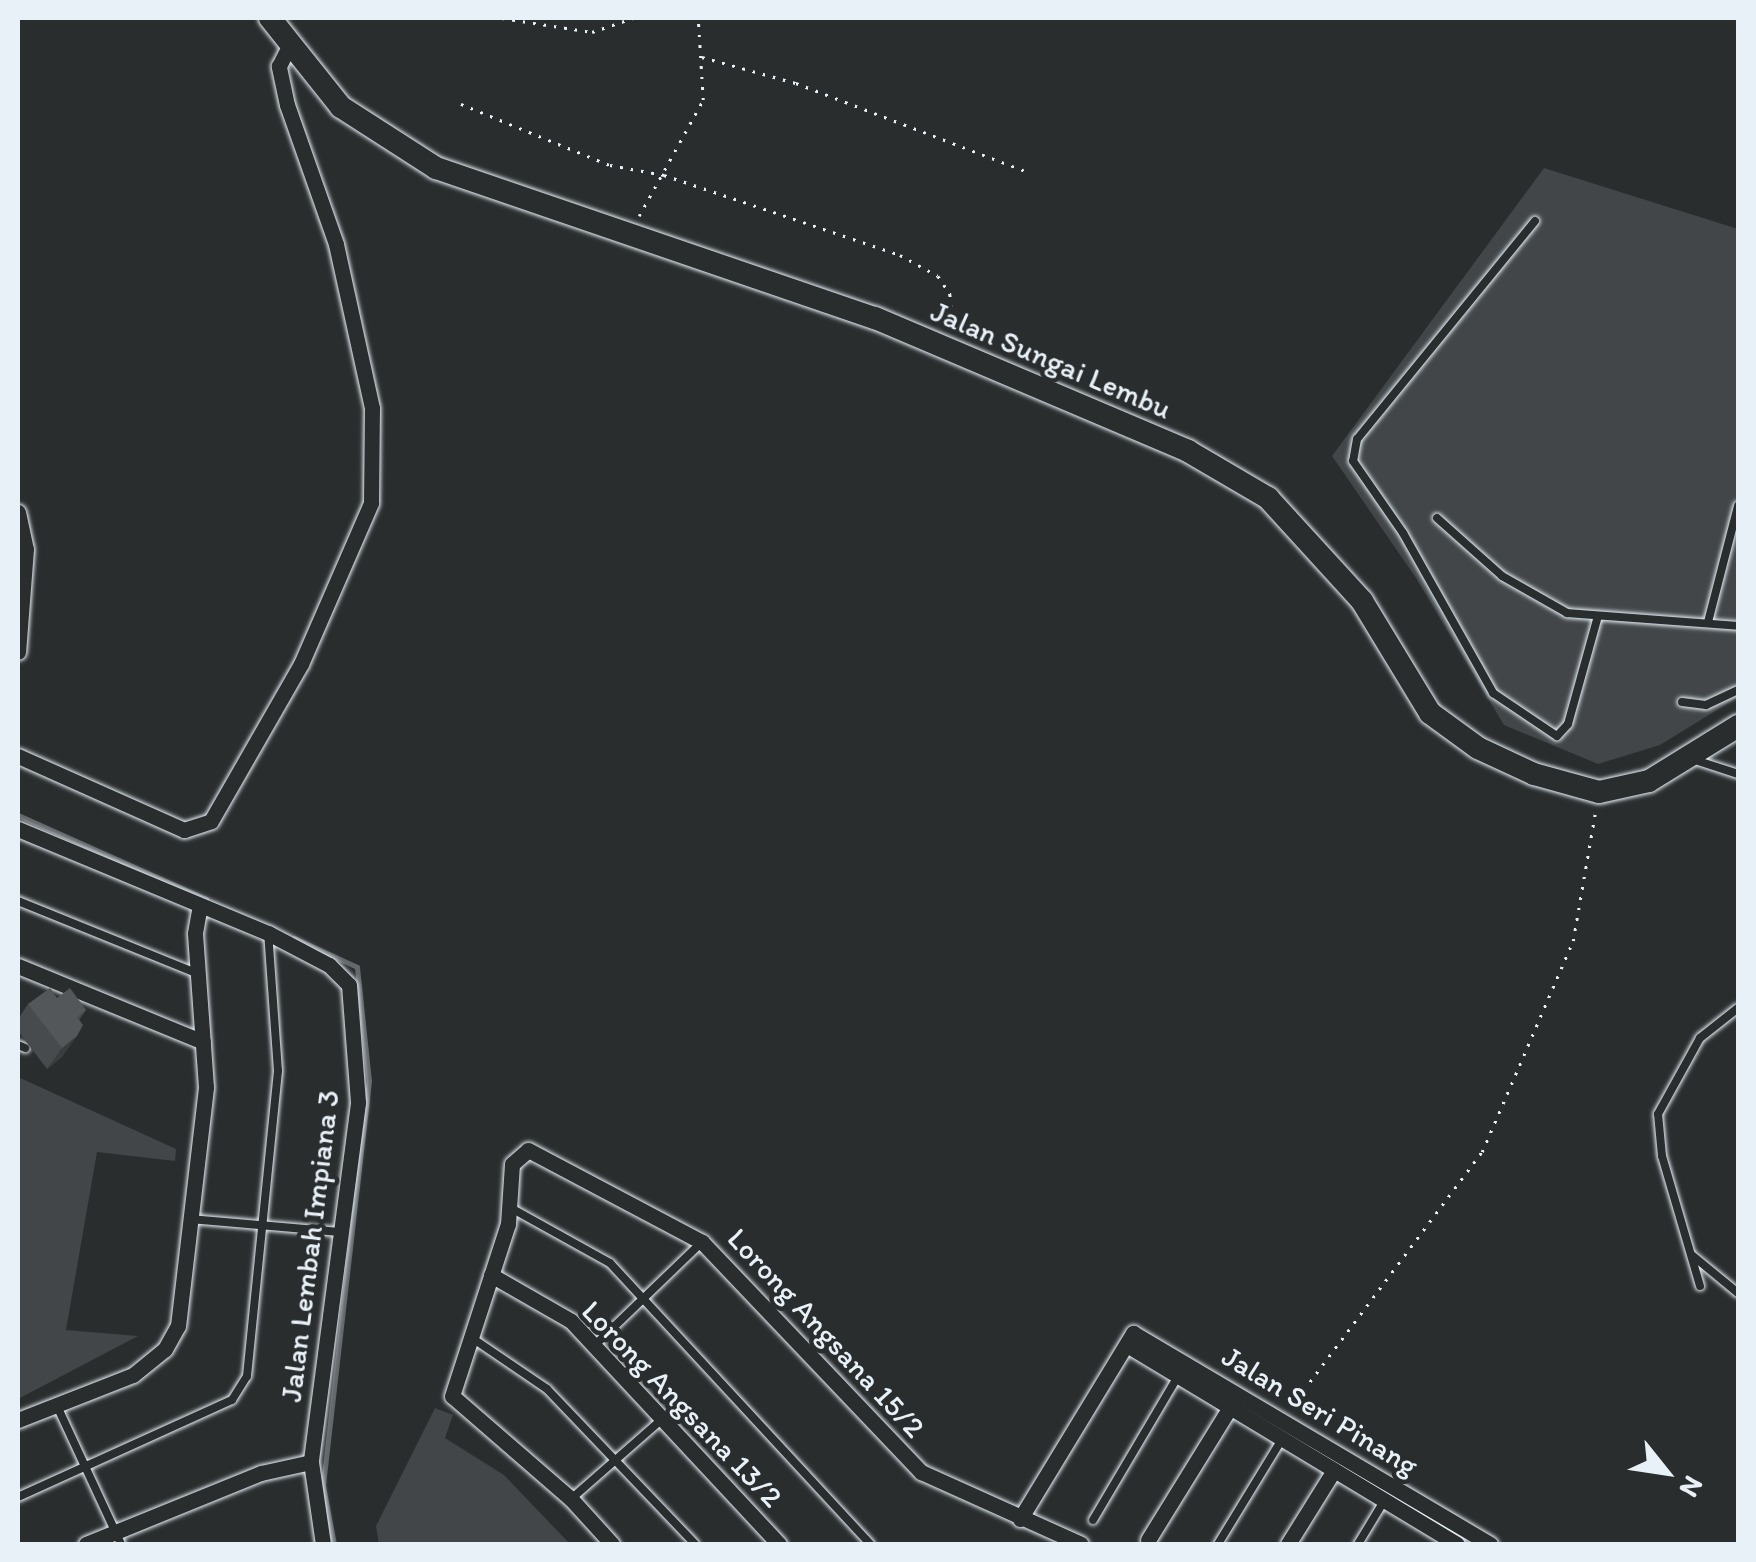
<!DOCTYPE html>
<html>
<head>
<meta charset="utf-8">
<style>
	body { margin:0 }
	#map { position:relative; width:1756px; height:1562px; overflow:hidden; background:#2a2d2e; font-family:Itim,sans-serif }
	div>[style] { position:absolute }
	.green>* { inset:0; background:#424648 }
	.stream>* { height:5px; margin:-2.5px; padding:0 2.5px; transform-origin:2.5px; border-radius:2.5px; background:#63686b }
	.path>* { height:2.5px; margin-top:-1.25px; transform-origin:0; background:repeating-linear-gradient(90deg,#e8f1f8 0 2.5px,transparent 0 10.5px) }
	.roads { filter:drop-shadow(0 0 2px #e8f1f8) drop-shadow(0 0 2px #e8f1f8) }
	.service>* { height:8px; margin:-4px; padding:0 4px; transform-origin:4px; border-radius:4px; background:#2a2d2e }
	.minor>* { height:15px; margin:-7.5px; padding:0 7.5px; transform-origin:7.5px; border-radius:7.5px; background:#2a2d2e }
	.secondary>* { height:22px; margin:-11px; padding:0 11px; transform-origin:11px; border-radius:11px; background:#2a2d2e }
	.wall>* { inset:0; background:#474b4d }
	.shaded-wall>* { inset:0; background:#3a3d3e }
	.building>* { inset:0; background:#535759 }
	span { translate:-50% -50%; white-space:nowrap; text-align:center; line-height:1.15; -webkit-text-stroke:9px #2a2d2e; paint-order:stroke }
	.street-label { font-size:30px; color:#e8f1f8 }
	.frame { position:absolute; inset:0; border:20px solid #e8f1f8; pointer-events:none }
	.north { position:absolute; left:1616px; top:1422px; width:100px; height:100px; -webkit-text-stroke:8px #2a2d2e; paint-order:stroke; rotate:120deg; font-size:28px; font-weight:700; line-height:40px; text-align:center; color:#e8f1f8 }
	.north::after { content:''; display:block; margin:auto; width:35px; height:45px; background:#e8f1f8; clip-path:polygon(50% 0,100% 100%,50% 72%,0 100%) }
</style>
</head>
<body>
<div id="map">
	<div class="green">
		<div style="clip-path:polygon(1544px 168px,1738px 229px,1738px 697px,1660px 745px,1598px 764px,1504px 725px,1416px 578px,1332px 456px)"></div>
		<div style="clip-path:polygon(18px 1077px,176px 1149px,175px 1161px,97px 1152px,66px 1330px,138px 1336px,18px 1399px)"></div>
		<div style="clip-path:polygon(435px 1408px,453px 1415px,445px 1438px,504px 1475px,570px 1544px,379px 1544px,376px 1526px)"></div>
	</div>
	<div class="stream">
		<div style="left:18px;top:815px;width:206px;rotate:24.1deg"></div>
		<div style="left:294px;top:938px;width:69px;rotate:24.7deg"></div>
		<div style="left:357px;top:967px;width:115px;rotate:84deg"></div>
		<div style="left:369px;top:1081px;width:408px;rotate:96.5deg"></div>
		<div style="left:323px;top:1486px;width:59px;rotate:79.3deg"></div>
	</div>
	<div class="path">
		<div style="left:502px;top:18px;width:91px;rotate:8.8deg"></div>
		<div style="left:592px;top:32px;width:43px;rotate:-18.9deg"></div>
		<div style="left:932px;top:18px;width:24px"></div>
		<div style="left:1008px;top:18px;width:30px"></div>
		<div style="left:702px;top:57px;width:98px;rotate:15.5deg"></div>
		<div style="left:796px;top:83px;width:248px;rotate:21deg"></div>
		<div style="left:461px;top:104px;width:161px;rotate:22.3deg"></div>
		<div style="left:610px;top:165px;width:55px;rotate:10.5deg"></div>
		<div style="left:664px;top:175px;width:249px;rotate:18.7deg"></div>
		<div style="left:900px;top:255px;width:43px;rotate:28.9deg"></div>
		<div style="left:938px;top:276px;width:22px;rotate:56deg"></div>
		<div style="left:950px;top:294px;width:34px;rotate:83deg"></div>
		<div style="left:639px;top:216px;width:132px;rotate:-61.1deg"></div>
		<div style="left:703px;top:100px;width:82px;rotate:-93.5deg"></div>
		<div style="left:1291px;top:1407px;width:319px;rotate:-53.2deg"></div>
		<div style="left:1482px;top:1152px;width:230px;rotate:-66.7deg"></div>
		<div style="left:1573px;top:941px;width:129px;rotate:-80.2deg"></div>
	</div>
	<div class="roads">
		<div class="service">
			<div style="left:1535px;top:221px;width:281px;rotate:129.2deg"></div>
			<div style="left:1357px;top:439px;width:22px;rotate:100deg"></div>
			<div style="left:1353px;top:461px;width:88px;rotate:55.2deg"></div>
			<div style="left:1403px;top:533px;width:184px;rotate:60.6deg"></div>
			<div style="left:1493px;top:693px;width:77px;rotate:33.9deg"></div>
			<div style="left:1557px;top:736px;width:16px;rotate:-47deg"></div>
			<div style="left:1568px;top:724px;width:112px;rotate:-74.5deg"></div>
			<div style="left:1437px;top:518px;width:87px;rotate:41.7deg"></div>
			<div style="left:1502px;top:576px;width:75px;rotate:29.6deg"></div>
			<div style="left:1567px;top:613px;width:171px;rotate:4.3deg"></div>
			<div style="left:1708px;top:622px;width:120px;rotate:-75.5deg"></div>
			<div style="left:1682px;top:702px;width:24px;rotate:7deg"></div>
			<div style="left:1706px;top:705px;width:35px;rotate:-25deg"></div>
			<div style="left:1695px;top:760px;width:45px;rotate:18deg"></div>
			<div style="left:18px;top:901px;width:192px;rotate:22deg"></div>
			<div style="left:18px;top:1045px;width:8px;rotate:23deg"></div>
			<div style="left:509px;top:1207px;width:115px;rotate:29deg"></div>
			<div style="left:610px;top:1263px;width:383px;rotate:47.2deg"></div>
			<div style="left:191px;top:1219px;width:151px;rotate:5deg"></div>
			<div style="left:1693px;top:1256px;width:58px;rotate:39.4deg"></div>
			<div style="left:1700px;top:1286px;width:135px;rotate:-106.3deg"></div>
			<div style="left:1662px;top:1156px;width:42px;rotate:-95.4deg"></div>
			<div style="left:1658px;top:1114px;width:87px;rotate:-61.1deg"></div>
			<div style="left:1700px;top:1038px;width:48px;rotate:-38.3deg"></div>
			<div style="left:472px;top:1338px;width:91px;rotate:34.2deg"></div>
			<div style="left:547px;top:1389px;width:214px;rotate:46.3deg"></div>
			<div style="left:594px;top:1346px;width:150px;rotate:-43.9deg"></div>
			<div style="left:57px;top:1406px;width:152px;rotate:65.1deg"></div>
			<div style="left:18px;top:1497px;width:235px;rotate:-24.4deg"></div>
			<div style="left:232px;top:1400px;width:28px;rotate:-58deg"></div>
			<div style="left:247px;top:1376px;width:307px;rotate:-84.2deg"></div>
			<div style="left:278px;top:1071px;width:138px;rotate:-94.1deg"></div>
			<div style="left:571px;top:1499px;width:121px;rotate:-41.3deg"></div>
			<div style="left:1093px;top:1520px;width:167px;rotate:-59.4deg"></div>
			<div style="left:1218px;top:1544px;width:123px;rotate:-58.6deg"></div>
			<div style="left:1358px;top:1544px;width:50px;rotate:-58.8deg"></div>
		</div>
		<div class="minor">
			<div style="left:18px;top:512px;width:38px;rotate:78deg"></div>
			<div style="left:26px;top:549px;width:103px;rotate:94.4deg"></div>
			<div style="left:18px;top:756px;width:182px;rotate:24deg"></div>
			<div style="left:184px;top:830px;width:28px;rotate:-18deg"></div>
			<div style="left:211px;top:821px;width:181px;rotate:-60.2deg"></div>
			<div style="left:301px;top:664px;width:176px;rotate:-66.5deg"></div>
			<div style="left:371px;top:503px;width:95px;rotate:-89.4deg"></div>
			<div style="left:372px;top:408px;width:168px;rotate:-102.4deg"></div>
			<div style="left:336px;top:244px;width:147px;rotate:-109.4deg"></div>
			<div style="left:287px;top:105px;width:40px;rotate:-102deg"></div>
			<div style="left:279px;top:66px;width:20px;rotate:-63deg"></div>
			<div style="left:18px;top:829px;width:271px;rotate:22.6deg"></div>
			<div style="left:268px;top:933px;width:69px;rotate:27.7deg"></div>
			<div style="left:329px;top:965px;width:28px;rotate:45deg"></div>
			<div style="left:349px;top:985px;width:118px;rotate:85.6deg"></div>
			<div style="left:358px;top:1103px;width:362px;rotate:97.5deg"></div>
			<div style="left:18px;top:966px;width:200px;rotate:22.3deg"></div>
			<div style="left:491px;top:1275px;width:92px;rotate:29.9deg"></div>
			<div style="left:571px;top:1321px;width:305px;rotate:47deg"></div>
			<div style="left:1127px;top:1345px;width:385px;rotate:31.1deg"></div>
			<div style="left:18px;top:1420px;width:123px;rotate:-21.4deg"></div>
			<div style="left:133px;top:1375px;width:41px;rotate:-39.1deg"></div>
			<div style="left:165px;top:1349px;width:26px;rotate:-61deg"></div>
			<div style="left:178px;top:1326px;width:241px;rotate:-83.3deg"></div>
			<div style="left:206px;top:1087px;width:154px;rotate:-94.1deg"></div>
			<div style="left:195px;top:933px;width:27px;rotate:-80deg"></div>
			<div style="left:1020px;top:1519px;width:218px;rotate:-58.7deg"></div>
			<div style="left:1133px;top:1333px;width:415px;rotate:30.6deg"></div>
			<div style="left:1148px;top:1540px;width:156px;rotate:-58.3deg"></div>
			<div style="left:86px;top:1544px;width:189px;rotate:-22.1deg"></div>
			<div style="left:261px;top:1473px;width:51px;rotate:-12.4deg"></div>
			<div style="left:311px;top:1462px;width:83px;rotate:81.7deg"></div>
			<div style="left:612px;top:1544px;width:61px;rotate:-132.3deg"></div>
			<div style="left:571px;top:1499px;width:157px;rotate:-139.1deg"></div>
			<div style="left:452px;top:1396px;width:181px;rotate:-72deg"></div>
			<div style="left:508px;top:1224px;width:60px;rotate:-86.2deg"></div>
			<div style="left:512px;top:1164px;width:21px;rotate:-41deg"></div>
			<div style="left:528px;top:1150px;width:197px;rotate:27.9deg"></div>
			<div style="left:702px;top:1242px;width:318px;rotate:46.4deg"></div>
			<div style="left:921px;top:1472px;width:175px;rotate:24.2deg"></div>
			<div style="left:1288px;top:1544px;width:87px;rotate:-58.1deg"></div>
		</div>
		<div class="secondary">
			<div style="left:270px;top:18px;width:114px;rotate:51.4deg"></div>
			<div style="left:341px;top:107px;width:113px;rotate:32.7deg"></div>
			<div style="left:436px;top:168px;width:464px;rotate:18.9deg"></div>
			<div style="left:875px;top:318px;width:340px;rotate:23deg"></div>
			<div style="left:1188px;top:451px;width:93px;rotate:30.4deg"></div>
			<div style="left:1268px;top:498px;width:139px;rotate:47.6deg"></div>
			<div style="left:1362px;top:601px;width:131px;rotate:58.7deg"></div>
			<div style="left:1430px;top:713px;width:59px;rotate:36.1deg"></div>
			<div style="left:1478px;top:748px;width:62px;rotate:24.9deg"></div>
			<div style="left:1534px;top:774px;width:67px;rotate:15.5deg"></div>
			<div style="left:1599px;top:792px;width:51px;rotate:-12.4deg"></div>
			<div style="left:1649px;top:781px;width:105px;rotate:-31.7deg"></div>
		</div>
	</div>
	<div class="wall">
		<div style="clip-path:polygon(57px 998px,86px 1010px,79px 1020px,62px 1057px,47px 1069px,18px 1031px,18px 1019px,28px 1004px)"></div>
	</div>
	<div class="shaded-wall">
		<div style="clip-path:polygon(77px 1036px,62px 1057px,47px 1069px,62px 1048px)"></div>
	</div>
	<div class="building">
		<div style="clip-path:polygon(50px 988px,57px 998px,70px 988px,86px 1010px,77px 1017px,83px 1025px,77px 1036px,62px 1048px,28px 1004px)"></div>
	</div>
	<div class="street-label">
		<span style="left:1051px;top:360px;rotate:23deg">Jalan Sungai Lembu</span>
		<span style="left:310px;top:1246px;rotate:-83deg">Jalan Lembah Impiana 3</span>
		<span style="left:826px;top:1333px;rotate:47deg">Lorong Angsana 15/2</span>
		<span style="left:682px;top:1404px;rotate:46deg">Lorong Angsana 13/2</span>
		<span style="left:1320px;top:1411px;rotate:31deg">Jalan Seri Pinang</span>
	</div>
	<div class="frame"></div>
	<div class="north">N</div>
</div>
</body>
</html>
